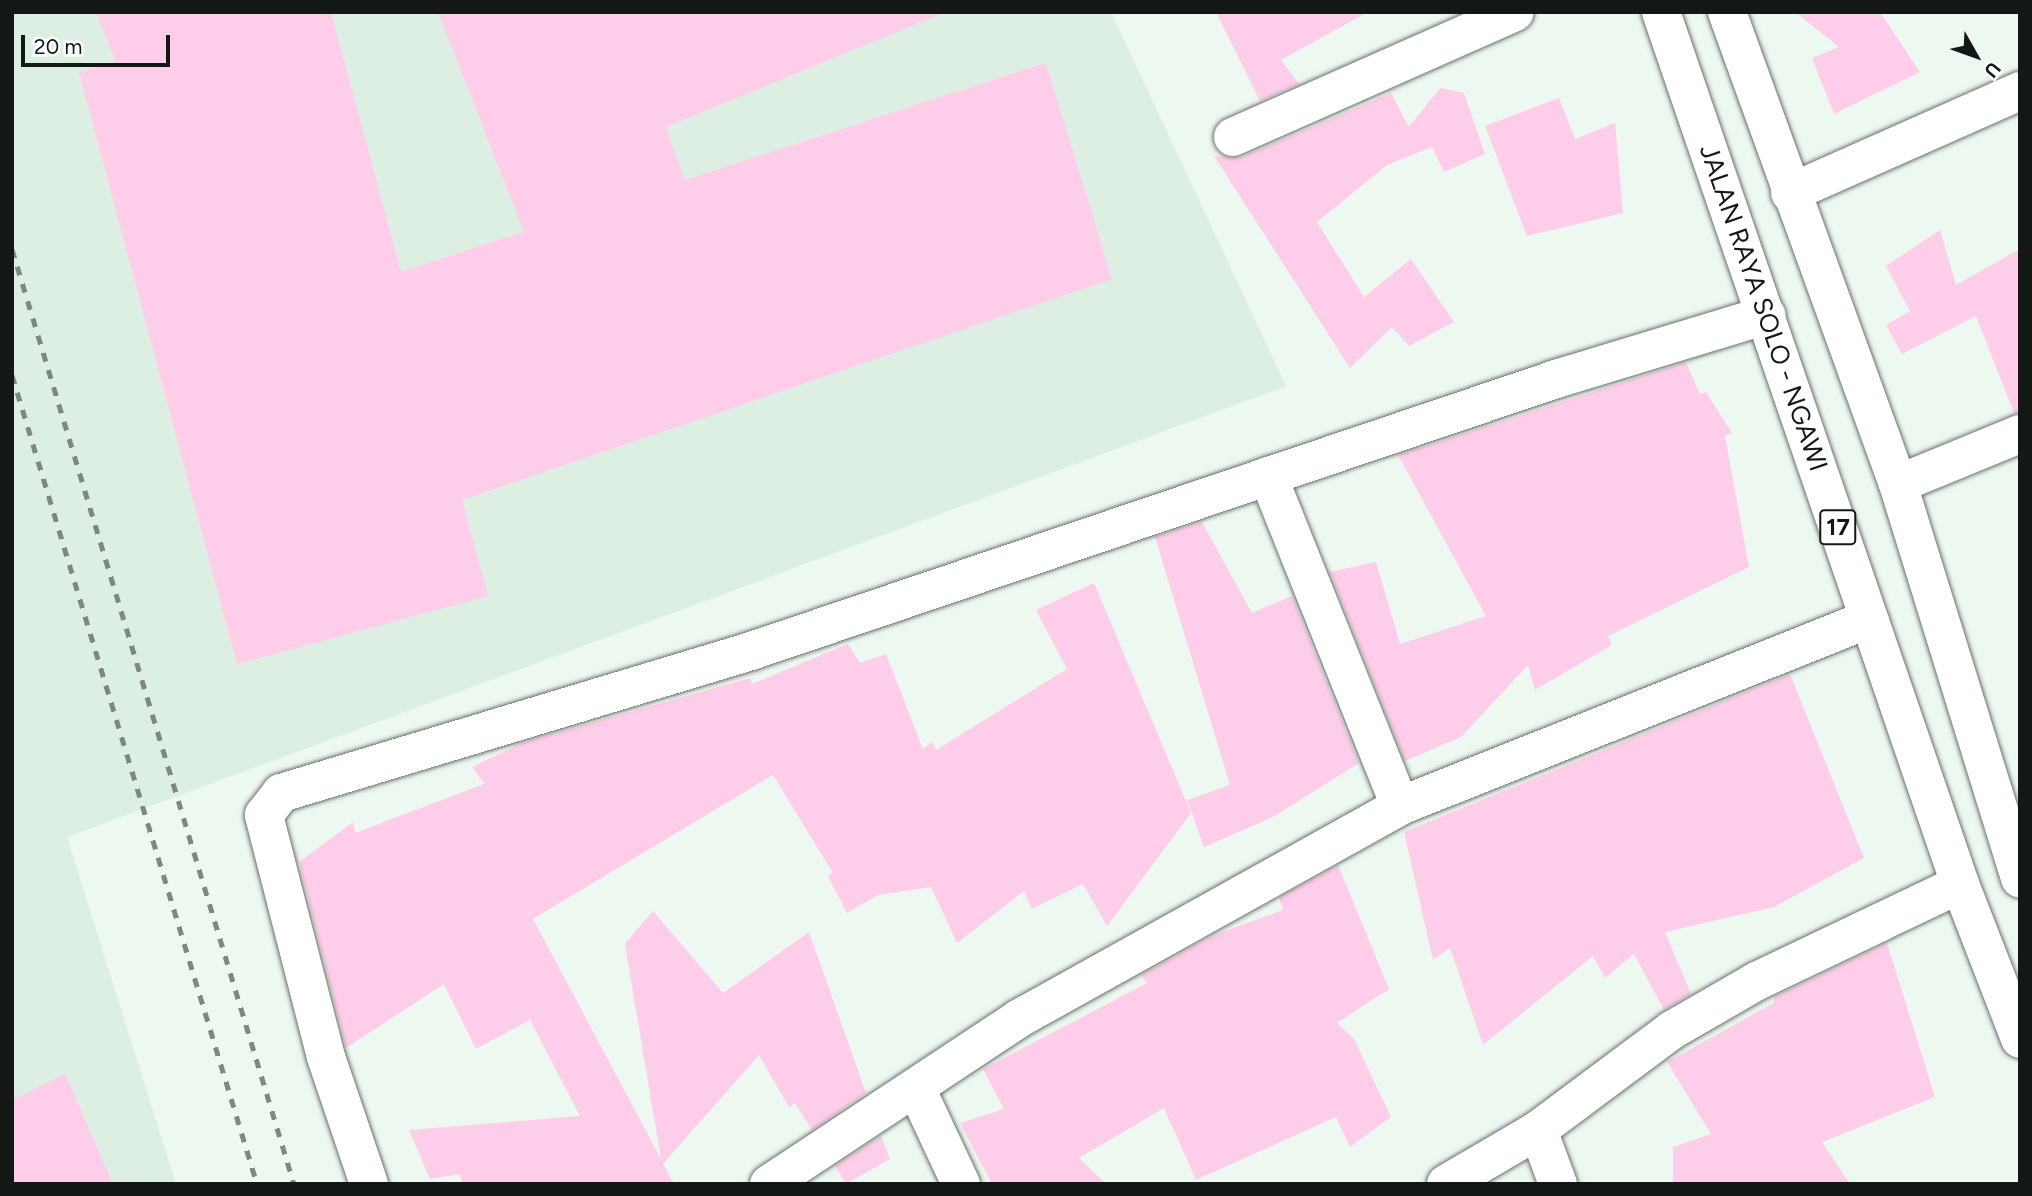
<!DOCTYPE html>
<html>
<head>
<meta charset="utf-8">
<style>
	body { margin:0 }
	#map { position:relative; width:2032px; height:1196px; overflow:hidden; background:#edf8f0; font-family:Figtree,sans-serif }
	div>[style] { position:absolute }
	.built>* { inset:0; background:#ddefe2 }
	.building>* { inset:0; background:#fecde9 }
	.roads { filter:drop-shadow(0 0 2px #68726a) drop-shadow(0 0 2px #68726a) }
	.minor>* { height:38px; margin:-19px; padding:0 19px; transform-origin:19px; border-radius:19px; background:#fff }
	.trunk>* { height:38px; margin:-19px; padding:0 19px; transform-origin:19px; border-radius:19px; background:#fff }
	.rail>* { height:5px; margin-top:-2.5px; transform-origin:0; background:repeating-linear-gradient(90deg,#7f8781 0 9px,transparent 0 18px) }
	span { translate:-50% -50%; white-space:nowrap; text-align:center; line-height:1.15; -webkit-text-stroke:7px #fff; paint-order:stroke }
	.shield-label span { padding:2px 5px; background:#fff; border:2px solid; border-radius:5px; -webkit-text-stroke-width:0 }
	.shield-label { font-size:24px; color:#141815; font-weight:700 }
	.street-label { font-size:26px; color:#141815 }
	.frame { position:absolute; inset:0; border:14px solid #141815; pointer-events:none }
	.north { position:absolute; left:1941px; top:21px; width:70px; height:70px; -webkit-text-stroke:5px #fff; paint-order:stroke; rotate:130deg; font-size:19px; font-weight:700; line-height:28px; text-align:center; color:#141815 }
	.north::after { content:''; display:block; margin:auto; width:24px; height:32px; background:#141815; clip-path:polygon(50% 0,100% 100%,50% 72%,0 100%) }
	.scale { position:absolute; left:21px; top:35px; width:149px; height:32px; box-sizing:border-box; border:4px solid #141815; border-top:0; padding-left:9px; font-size:21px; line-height:24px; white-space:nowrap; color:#141815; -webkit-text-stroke:5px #fff; paint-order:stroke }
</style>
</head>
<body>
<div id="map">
	<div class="built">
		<div style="clip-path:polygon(12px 12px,1111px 12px,1286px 386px,67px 837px,176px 1184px,12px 1184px)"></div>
	</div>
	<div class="building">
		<div style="clip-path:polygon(96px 12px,331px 12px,401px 272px,524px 232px,438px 12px,946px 12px,666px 127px,685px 180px,1046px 63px,1112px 279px,462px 500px,488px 596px,237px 664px,79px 72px,116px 62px)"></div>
		<div style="clip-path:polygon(1216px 12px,1368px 12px,1281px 60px,1299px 84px,1260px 101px)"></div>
		<div style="clip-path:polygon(1795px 12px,1880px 12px,1920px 72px,1834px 114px,1812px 58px,1839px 47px)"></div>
		<div style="clip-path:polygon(1440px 88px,1464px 93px,1485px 154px,1444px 172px,1432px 147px,1387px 165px,1317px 222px,1364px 297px,1411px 259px,1454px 322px,1409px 346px,1392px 327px,1350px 368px,1214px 156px,1242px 157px,1391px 93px,1409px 127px)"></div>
		<div style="clip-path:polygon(1559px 98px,1575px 139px,1615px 123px,1623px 213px,1527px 236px,1485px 126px)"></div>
		<div style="clip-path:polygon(1940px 230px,1956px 285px,2020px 249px,2020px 413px,2014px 413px,1976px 316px,1902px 354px,1886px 325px,1910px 311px,1886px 266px)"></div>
		<div style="clip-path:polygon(1686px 362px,1700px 394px,1706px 392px,1732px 433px,1725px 436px,1749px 567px,1608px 636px,1612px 645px,1535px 690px,1528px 665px,1461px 737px,1405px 761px,1330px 572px,1376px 562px,1400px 644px,1486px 616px,1398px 455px)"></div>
		<div style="clip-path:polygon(1202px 522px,1252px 613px,1292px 596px,1359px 763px,1273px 817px,1204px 847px,1187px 800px,1230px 785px,1155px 537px)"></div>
		<div style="clip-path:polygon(1094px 583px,1191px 813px,1107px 926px,1083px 884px,1032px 909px,1024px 891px,957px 943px,931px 887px,878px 895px,847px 913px,828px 876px,833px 873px,773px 775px,533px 919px,661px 1159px,625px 944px,653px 911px,723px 993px,809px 932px,866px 1093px,812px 1130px,795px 1103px,789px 1107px,759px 1055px,663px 1164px,674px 1184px,462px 1184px,460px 1174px,430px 1179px,409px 1130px,580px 1116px,530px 1020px,476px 1049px,444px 984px,346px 1048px,299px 862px,353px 822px,355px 833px,484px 784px,472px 767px,524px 742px,750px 678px,752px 684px,848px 644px,860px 663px,886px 654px,923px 749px,932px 742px,936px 750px,1067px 669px,1036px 610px)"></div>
		<div style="clip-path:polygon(1790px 674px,1864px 858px,1774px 907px,1665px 932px,1691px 994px,1664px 1010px,1634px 954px,1605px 978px,1593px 956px,1483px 1045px,1450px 948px,1433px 960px,1404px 832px)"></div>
		<div style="clip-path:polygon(1338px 865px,1389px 989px,1337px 1023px,1354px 1039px,1391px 1117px,1350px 1147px,1336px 1117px,1196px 1180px,1164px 1108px,1079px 1158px,1106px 1184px,992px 1184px,960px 1123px,1004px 1109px,983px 1069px,1147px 983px,1141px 975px,1212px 936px,1283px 910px,1279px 898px)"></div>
		<div style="clip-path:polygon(1887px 943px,1935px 1097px,1822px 1142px,1850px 1184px,1673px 1184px,1673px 1147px,1711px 1134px,1667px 1062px,1774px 1003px,1774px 997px)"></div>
		<div style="clip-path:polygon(65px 1074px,113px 1184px,12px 1184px,12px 1100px)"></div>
		<div style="clip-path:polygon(881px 1136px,890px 1159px,846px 1184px,835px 1166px)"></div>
	</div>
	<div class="roads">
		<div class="minor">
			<div style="left:1233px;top:137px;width:308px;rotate:-23.9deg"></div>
			<div style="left:1790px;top:193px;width:252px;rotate:-23.9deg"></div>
			<div style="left:1268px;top:476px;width:355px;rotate:68.2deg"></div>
			<div style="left:1898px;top:484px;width:132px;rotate:-22.3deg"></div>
			<div style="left:916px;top:1088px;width:106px;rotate:64.9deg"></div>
			<div style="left:1538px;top:1130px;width:58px;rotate:69.7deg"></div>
			<div style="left:369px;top:1184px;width:134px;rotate:-108.7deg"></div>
			<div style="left:326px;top:1057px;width:250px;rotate:-104.4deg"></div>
			<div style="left:264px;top:815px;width:28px;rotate:-52deg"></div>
			<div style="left:281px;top:793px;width:494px;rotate:-16.8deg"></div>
			<div style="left:754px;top:650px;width:847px;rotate:-18.67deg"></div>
			<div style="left:1556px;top:379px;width:220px;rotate:-16.9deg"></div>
			<div style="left:769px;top:1184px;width:299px;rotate:-33.5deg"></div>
			<div style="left:1018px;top:1019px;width:437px;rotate:-29.1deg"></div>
			<div style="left:1400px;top:806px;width:505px;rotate:-21.74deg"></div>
			<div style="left:1446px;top:1184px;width:107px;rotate:-30.4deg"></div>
			<div style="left:1538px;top:1130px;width:167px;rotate:-36.7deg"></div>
			<div style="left:1672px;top:1030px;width:98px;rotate:-30deg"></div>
			<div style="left:1757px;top:981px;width:225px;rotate:-25.5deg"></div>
		</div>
		<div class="trunk">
			<div style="left:1661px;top:12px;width:922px;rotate:71.07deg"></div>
			<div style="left:1960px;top:884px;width:166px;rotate:68.8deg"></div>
			<div style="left:1727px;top:12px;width:502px;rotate:70.09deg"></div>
			<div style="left:1898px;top:484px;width:413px;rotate:72.8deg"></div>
		</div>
	</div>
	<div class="rail">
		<div style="left:12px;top:249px;width:977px;rotate:73.22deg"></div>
		<div style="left:12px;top:375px;width:845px;rotate:73.15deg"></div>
	</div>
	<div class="shield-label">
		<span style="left:1838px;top:527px">17</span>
	</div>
	<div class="street-label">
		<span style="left:1763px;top:308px;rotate:71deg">JALAN RAYA SOLO - NGAWI</span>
	</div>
	<div class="frame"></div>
	<div class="north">U</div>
	<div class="scale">20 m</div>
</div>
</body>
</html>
